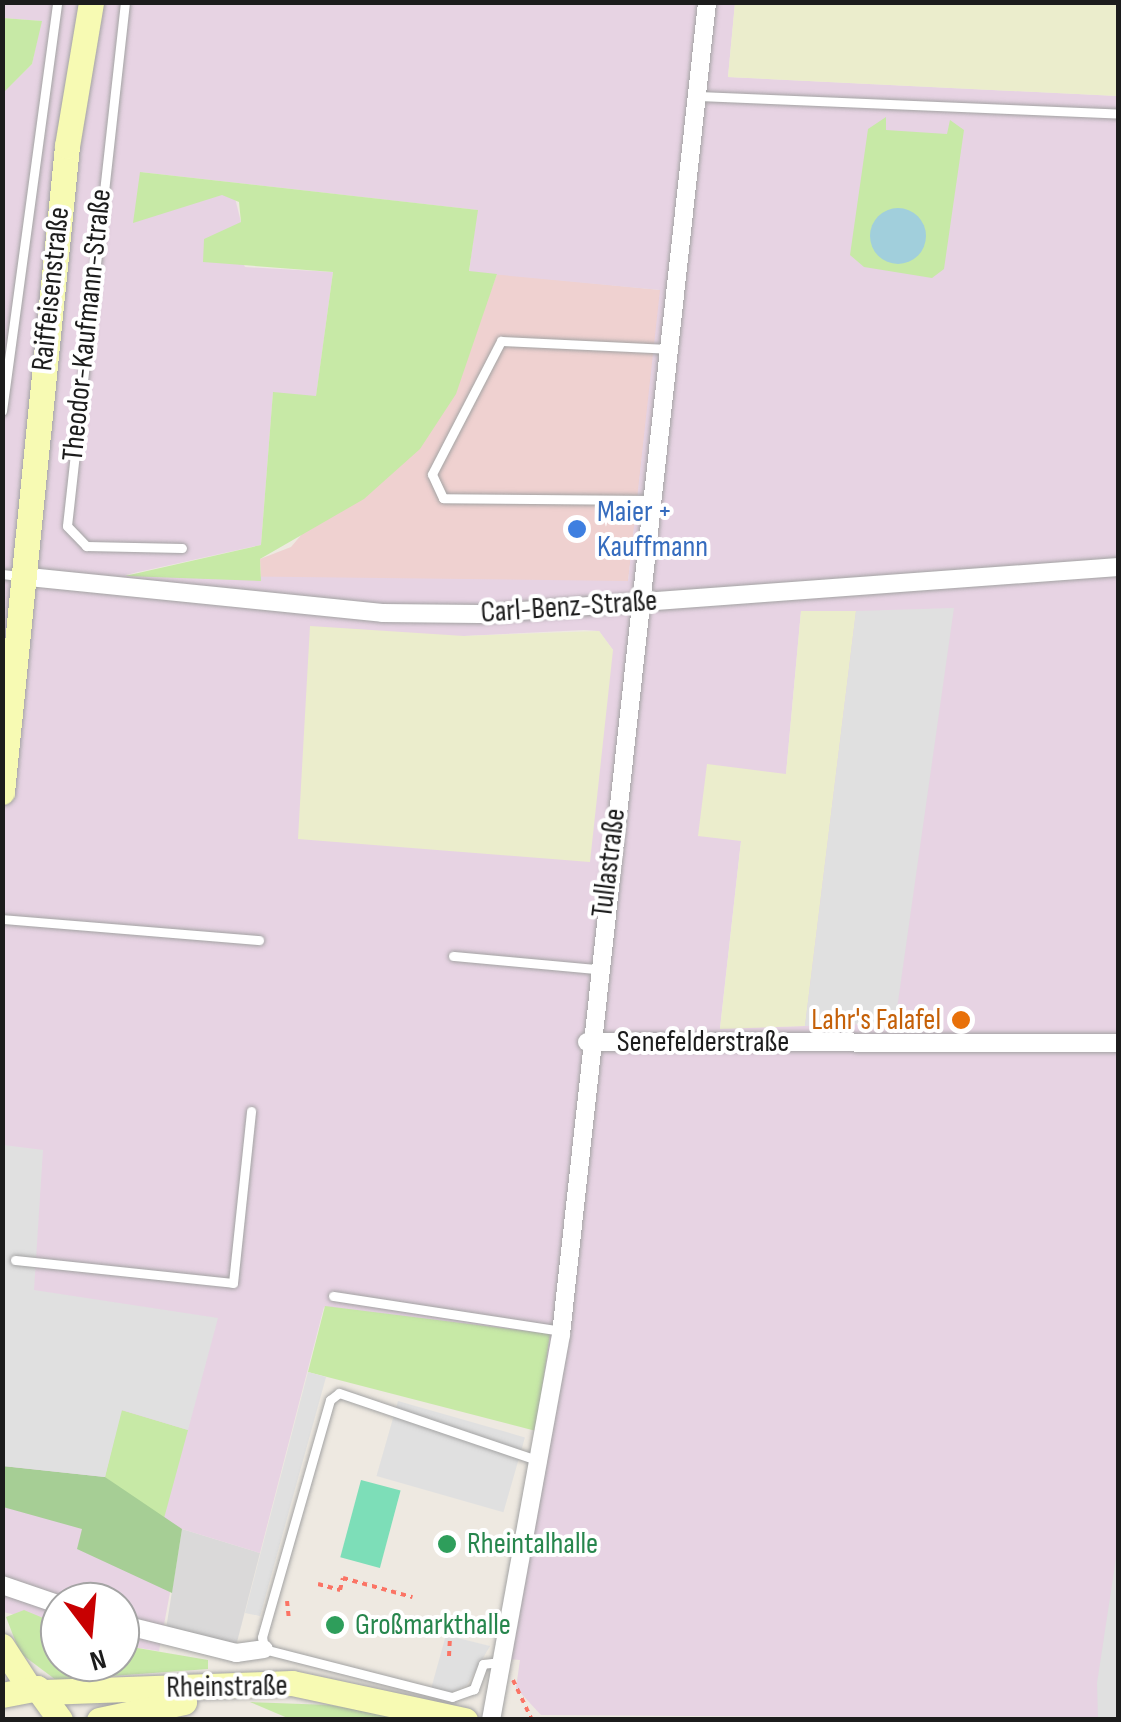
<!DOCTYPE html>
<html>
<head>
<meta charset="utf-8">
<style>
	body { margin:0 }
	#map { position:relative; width:1121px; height:1722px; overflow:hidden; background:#eee9e1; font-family:"Sofia Sans Condensed",sans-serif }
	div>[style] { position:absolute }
	.residential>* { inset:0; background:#dad9d9 }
	.commercial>* { inset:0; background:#efd1d0 }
	.industrial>* { inset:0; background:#e7d3e3 }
	.farmland>* { inset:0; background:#ebedcc }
	.grass>* { inset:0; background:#c7e9a6 }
	.forest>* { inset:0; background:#a6ce95 }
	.pitch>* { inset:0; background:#7ddeb8; transform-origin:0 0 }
	.parking>* { inset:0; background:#e0e0e0; transform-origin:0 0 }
	.water>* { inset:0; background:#a1cfdc }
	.round { border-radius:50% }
	.path>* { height:4px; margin-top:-2px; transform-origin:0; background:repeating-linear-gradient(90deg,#fb7465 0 5px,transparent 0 10px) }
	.roads { filter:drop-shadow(0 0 2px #a3a3a3) drop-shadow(0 0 2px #a3a3a3) }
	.lane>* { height:9px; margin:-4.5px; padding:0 4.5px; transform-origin:4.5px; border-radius:4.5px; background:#fff }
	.street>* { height:18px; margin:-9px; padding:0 9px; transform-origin:9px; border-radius:9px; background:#fff }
	.secondary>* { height:25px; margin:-12.5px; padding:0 12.5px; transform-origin:12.5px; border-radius:12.5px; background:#f7fab3 }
	.dots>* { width:28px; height:28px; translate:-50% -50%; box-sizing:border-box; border:5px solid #fff; border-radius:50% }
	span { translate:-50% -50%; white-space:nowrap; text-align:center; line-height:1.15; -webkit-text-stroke:8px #fff; paint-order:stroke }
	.street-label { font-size:30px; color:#1c1c1c }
	.shop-label { font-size:30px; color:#366cbe }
	.left { translate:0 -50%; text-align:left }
	.food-label { font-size:30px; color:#c56008 }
	.right { translate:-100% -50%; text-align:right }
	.leisure-label { font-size:30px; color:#27864d }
	.frame { position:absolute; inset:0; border:5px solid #1c1c1c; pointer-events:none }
	.north { position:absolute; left:40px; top:1582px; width:100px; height:100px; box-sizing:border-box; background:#fff; border:2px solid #a4a4a4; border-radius:50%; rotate:164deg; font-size:28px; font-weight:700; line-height:40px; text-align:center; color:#1c1c1c }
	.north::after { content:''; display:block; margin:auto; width:35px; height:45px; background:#c80001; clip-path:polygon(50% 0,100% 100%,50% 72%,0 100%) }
</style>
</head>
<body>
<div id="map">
	<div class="residential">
		<div style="clip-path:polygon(182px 1529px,260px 1553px,236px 1646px,166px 1629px)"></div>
	</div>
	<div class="commercial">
		<div style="clip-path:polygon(497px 274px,661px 290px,628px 582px,261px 581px,260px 559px,291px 547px,477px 328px)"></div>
	</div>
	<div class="industrial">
		<div style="clip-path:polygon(evenodd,3px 3px,735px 3px,728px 77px,1118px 96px,1118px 1719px,541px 1715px,516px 1688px,520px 1660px,494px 1658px,536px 1431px,324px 1307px,260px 1553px,182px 1529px,159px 1651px,120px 1645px,120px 1602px,60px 1602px,60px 1625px,3px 1612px,2px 93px,32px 64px,41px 21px,3px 18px,3px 3px,140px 172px,477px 210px,469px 272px,660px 290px,628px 581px,125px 575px,261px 545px,273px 393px,316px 397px,333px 272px,245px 267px,227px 232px,241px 222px,235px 198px,140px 172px,3px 3px,801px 611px,804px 1026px,720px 1028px,741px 841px,786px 774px,801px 611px,3px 3px,599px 631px,613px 650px,464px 636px,584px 630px,599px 631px)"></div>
	</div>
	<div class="farmland">
		<div style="clip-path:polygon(735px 3px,1118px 3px,1118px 96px,728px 77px)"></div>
		<div style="clip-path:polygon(801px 611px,856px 611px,805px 1026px,720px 1029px,741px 841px,698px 836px,707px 764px,786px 774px)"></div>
		<div style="clip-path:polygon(310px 626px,464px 636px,599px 631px,613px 650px,590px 862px,298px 839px)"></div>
	</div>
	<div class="grass">
		<div style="clip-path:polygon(3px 18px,42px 21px,32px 64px,3px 93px)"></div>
		<div style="clip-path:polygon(886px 117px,886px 130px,947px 134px,950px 120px,964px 130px,944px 269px,932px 278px,864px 267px,850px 255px,868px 129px)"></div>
		<div style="clip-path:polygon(140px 172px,478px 210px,469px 271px,497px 274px,456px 394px,420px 449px,364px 499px,260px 559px,261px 581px,125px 576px,261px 545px,273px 392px,316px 396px,333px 272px,203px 262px,204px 239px,241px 222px,239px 202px,222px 195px,133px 223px)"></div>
		<div style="clip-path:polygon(325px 1306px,550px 1334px,536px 1431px,308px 1372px)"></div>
		<div style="clip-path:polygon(121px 1410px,188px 1430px,163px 1522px,105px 1477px)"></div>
		<div style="clip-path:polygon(24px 1610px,60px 1625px,60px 1662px,120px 1662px,120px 1645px,208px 1660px,208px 1669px,56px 1680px,20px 1653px,6px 1617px)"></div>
		<div style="clip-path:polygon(250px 1702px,329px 1705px,421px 1719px,290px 1719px)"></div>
	</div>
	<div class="forest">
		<div style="clip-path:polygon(2px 1466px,105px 1477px,182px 1529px,172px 1593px,77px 1549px,82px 1529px,3px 1507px)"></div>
	</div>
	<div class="pitch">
		<div style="left:361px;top:1480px;width:41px;height:80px;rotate:15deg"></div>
	</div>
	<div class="parking">
		<div style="clip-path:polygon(954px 608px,895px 1023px,805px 1026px,856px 611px)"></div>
		<div style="clip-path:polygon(3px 1145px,43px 1150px,34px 1290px,218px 1318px,188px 1430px,122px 1410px,105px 1477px,3px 1466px)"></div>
		<div style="clip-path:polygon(308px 1372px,326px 1377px,260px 1616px,245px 1613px)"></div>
		<div style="left:398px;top:1401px;width:132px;height:78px;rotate:16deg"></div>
		<div style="clip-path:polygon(1118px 1545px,1118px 1719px,1098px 1719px,1097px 1683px)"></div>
		<div style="clip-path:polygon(446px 1635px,490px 1646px,467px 1685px,450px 1693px,431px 1689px)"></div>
	</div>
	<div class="water">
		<div class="round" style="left:870px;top:208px;width:56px;height:56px"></div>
	</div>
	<div class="path">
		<div style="left:318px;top:1584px;width:23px;rotate:15deg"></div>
		<div style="left:340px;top:1590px;width:12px;rotate:-76deg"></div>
		<div style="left:343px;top:1578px;width:72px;rotate:15.4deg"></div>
		<div style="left:287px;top:1601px;width:18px;rotate:84deg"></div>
		<div style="left:449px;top:1656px;width:20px;rotate:-87deg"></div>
		<div style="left:513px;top:1680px;width:44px;rotate:64.6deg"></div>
	</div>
	<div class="roads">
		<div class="lane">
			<div style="left:125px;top:2px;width:527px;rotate:96.32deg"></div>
			<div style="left:67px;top:526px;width:28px;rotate:46deg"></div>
			<div style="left:86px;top:546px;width:96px;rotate:1.2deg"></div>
			<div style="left:697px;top:96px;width:421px;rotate:2.4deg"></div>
			<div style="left:2px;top:411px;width:413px;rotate:-82.3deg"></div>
			<div style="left:652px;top:500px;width:209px;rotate:-179.5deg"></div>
			<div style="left:443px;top:498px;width:26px;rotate:-115deg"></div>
			<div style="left:432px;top:474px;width:150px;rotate:-62.6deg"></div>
			<div style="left:501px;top:341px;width:168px;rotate:2.7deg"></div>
			<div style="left:2px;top:574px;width:17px;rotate:7deg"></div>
			<div style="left:2px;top:919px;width:258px;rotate:4.7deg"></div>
			<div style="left:453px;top:956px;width:144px;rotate:5.2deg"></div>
			<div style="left:15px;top:1260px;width:219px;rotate:6deg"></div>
			<div style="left:233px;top:1283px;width:173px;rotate:-84deg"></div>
			<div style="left:333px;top:1296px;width:232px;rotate:8.7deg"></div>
			<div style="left:501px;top:1662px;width:18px;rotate:174deg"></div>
			<div style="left:483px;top:1664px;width:27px;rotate:110deg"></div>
			<div style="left:474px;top:1689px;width:23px;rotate:160deg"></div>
			<div style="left:452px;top:1697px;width:194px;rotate:-165.7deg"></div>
			<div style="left:264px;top:1649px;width:12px;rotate:-99deg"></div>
			<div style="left:262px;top:1637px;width:247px;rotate:-74deg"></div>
			<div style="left:330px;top:1400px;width:11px;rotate:-38deg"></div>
			<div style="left:339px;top:1393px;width:212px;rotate:18.7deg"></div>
		</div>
		<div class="street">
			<div style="left:19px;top:576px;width:365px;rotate:5.8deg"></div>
			<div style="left:382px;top:613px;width:98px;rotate:0.6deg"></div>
			<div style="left:480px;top:614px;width:640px;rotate:-4.21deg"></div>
			<div style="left:587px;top:1042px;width:531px;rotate:0.11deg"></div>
			<div style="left:2px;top:1585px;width:61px;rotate:19deg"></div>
			<div style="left:120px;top:1624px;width:120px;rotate:14deg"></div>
			<div style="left:236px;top:1653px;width:28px;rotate:-8deg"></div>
			<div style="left:491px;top:1720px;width:392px;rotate:-79.7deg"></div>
			<div style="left:561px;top:1334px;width:1340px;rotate:-83.74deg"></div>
		</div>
		<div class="secondary">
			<div style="left:2px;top:792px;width:649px;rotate:-84.25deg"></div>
			<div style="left:67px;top:146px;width:146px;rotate:-80.5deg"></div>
			<div style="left:2px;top:1646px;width:48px;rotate:57deg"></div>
			<div style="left:44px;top:1692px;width:248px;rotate:-2.1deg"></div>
			<div style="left:292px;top:1683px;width:177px;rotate:12.1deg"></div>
			<div style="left:2px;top:1695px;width:36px;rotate:-11deg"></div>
			<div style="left:37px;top:1688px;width:39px;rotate:54deg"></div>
			<div style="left:99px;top:1720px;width:87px;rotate:-12deg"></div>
		</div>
	</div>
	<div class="dots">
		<div style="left:577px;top:529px;background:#3f7fe0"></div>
		<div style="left:961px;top:1020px;background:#e8710a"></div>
		<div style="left:447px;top:1544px;background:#2e9e5b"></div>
		<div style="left:335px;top:1625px;background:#2e9e5b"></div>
	</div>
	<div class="street-label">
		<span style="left:51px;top:289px;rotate:-84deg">Raiffeisenstraße</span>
		<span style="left:87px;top:325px;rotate:-84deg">Theodor-Kaufmann-Straße</span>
		<span style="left:569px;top:607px;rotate:-4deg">Carl-Benz-Straße</span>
		<span style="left:609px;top:863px;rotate:-83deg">Tullastraße</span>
		<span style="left:703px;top:1042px">Senefelderstraße</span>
		<span style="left:227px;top:1687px;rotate:-1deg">Rheinstraße</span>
	</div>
	<div class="shop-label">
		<span class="left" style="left:597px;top:529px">Maier +<br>Kauffmann</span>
	</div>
	<div class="food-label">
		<span class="right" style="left:941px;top:1020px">Lahr's Falafel</span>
	</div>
	<div class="leisure-label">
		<span class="left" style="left:467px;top:1544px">Rheintalhalle</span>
		<span class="left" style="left:355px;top:1625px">Großmarkthalle</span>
	</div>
	<div class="frame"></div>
	<div class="north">N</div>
</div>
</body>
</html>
